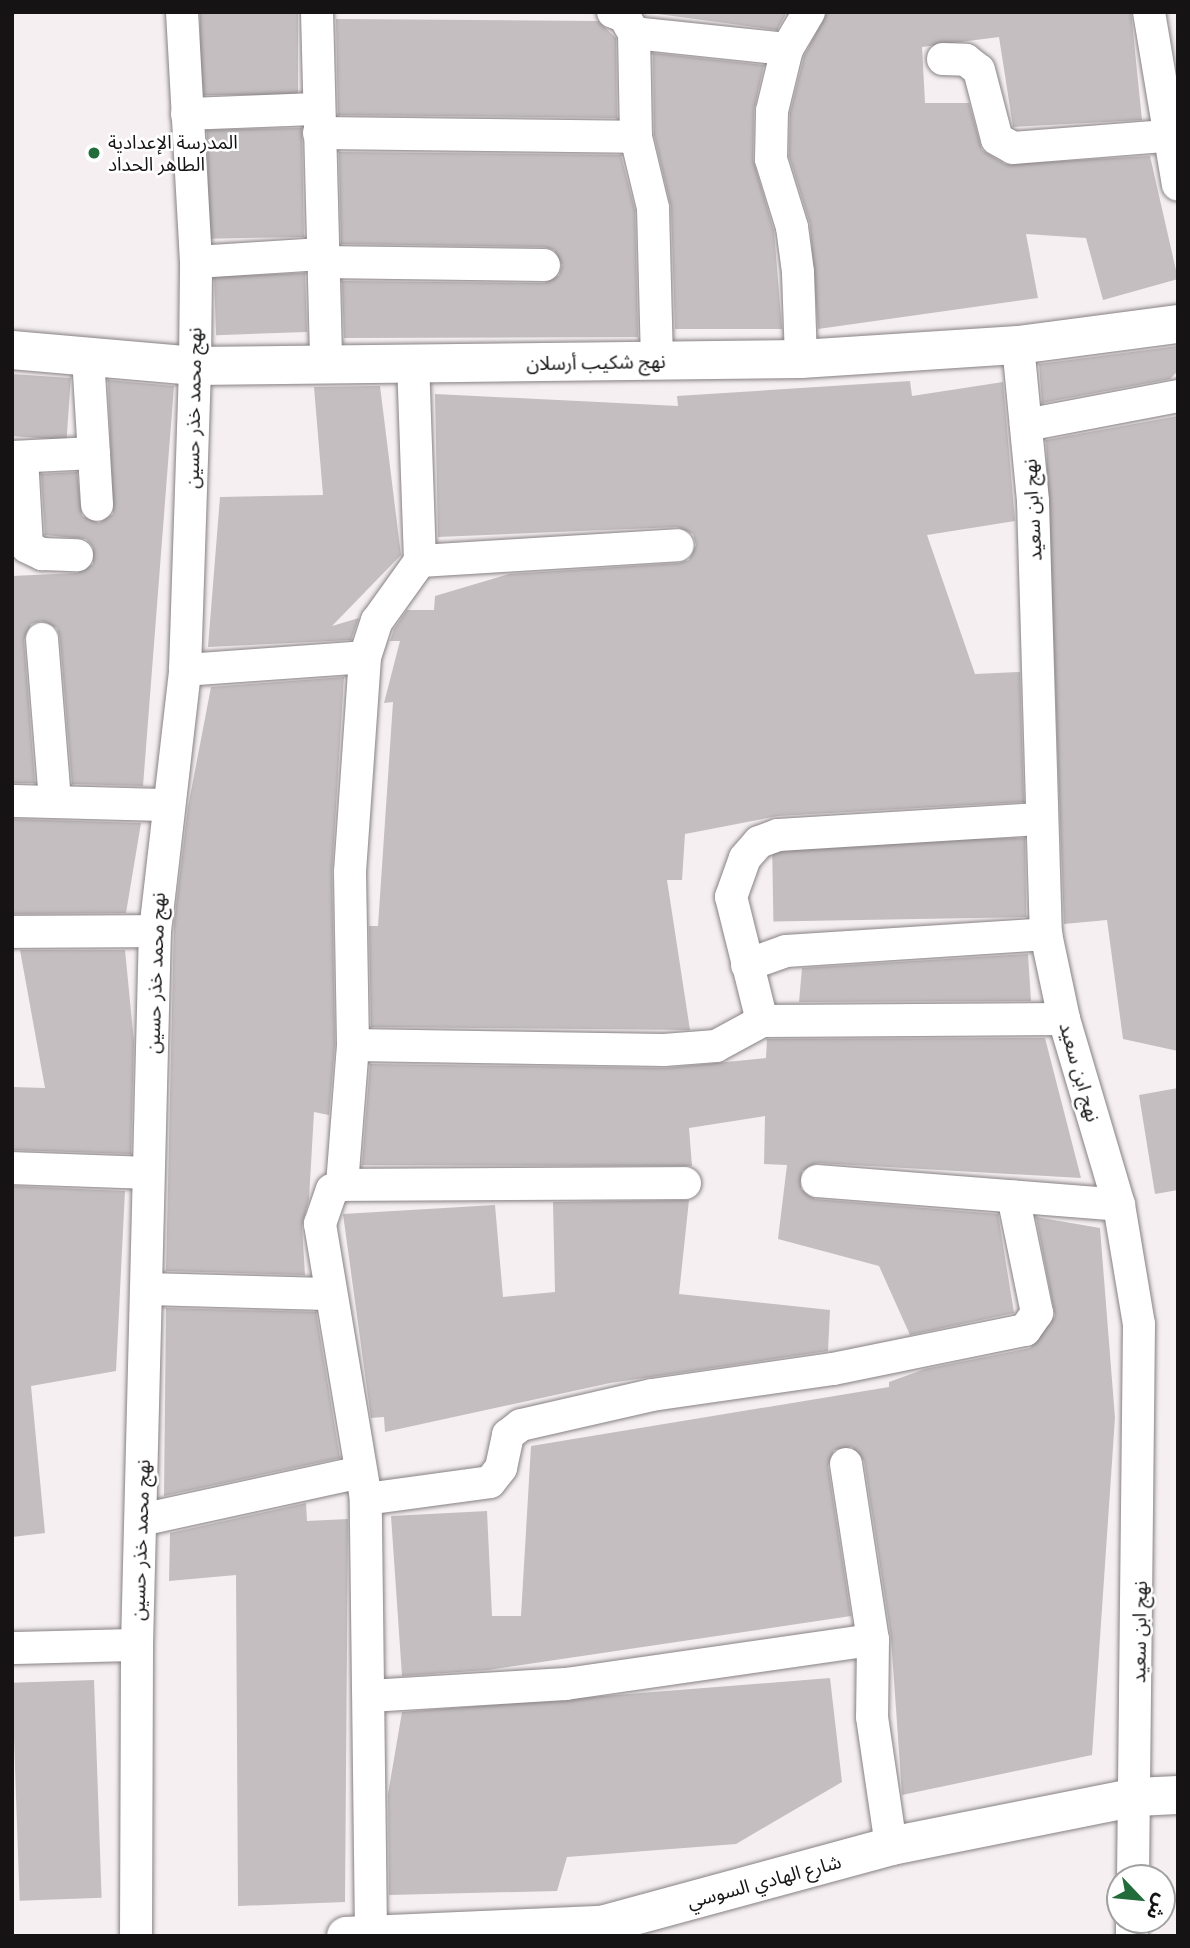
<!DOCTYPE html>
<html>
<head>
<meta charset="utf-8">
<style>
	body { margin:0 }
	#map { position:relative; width:1190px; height:1948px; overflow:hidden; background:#f5eff1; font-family:Lato,"Noto Sans Arabic",sans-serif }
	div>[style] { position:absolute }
	.building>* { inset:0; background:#c4bec0; transform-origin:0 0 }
	.roads { filter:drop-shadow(0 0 2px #878183) drop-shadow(0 0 2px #878183) }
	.minor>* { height:32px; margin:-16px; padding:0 16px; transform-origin:16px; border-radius:16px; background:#fff }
	.tertiary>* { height:38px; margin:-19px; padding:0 19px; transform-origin:19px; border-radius:19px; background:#fff }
	.secondary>* { height:38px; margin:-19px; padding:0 19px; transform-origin:19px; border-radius:19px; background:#fff }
	.dots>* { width:19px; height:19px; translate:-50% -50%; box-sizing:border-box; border:4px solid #fff; border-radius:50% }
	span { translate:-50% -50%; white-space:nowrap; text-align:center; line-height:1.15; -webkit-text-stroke:5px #fff; paint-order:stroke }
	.poi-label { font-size:19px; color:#151314 }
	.left { translate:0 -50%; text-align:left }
	.street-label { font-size:19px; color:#151314 }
	.frame { position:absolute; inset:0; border:14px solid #151314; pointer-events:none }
	.north { position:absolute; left:1106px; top:1864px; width:70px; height:70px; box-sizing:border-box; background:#fff; border:2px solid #a1a1a1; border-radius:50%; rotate:116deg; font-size:19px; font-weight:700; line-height:28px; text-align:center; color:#151314 }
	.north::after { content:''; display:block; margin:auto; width:24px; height:32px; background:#216c3a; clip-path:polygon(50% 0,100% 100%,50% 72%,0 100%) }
</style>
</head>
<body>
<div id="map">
	<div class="building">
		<div style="left:200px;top:12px;width:98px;height:83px"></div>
		<div style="clip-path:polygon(643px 12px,787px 12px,777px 30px)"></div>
		<div style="clip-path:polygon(827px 12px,1131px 12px,1142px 120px,1013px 127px,999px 37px,922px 47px,925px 103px,969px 103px,982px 150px,1005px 164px,1150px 156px,1178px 279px,1103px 300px,1086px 238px,1026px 234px,1038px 298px,818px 329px,810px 224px,789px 156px,790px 113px,804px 56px)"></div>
		<div style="clip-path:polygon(336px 19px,598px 21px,616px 38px,617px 118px,338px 115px)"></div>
		<div style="clip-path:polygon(653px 53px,764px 65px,754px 110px,753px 159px,774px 231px,782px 329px,675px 329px,671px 207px,654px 135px)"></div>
		<div style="left:302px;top:128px;width:109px;height:95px;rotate:89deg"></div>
		<div style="clip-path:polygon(339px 152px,621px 155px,635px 210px,638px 337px,344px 338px,342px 281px,544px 283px,559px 275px,562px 265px,554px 250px,544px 247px,341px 244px)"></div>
		<div style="left:305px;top:273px;width:59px;height:91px;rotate:88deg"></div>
		<div style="clip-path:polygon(1178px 346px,1178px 371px,1170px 379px,1042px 403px,1039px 364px)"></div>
		<div style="left:12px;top:374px;width:59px;height:62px;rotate:4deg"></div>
		<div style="clip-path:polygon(108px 380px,174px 386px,143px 786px,72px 784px,60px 638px,57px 628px,41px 621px,31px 624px,24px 640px,35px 783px,12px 783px,12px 576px,77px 573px,93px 564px,93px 547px,86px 539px,45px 535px,41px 474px,77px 472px,82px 516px,99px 523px,113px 514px)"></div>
		<div style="clip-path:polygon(910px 381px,912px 396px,1003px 382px,1015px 521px,927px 535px,975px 674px,1020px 672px,1024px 802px,778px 816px,685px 834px,682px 880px,667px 880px,690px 1030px,371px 1027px,369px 926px,378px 926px,393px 702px,384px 703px,400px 641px,390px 641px,394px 629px,407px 610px,434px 610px,435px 596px,509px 574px,679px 563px,689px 560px,696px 545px,693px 534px,677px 527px,438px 537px,435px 394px,678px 406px,677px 396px)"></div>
		<div style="clip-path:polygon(380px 386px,401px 555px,332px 626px,359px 618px,351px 640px,208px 647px,220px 497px,323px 495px,314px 387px)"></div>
		<div style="clip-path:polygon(1178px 416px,1178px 1051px,1123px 1039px,1107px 920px,1064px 924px,1046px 440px)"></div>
		<div style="clip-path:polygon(344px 677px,332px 872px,335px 1044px,329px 1115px,314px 1112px,309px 1199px,302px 1226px,305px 1275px,166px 1271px,174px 923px,188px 807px,211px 687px)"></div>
		<div style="clip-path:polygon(12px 819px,141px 823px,126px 913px,12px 914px)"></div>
		<div style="left:1025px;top:838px;width:79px;height:253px;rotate:89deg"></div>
		<div style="clip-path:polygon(20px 950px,125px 950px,134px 1042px,131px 1154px,12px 1150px,12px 1087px,45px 1088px)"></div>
		<div style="clip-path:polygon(1028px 954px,1031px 1001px,799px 1002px,802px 968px)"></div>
		<div style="clip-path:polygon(1045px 1038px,1081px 1178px,818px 1163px,802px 1171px,801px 1189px,815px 1199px,998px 1214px,1014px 1313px,910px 1335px,879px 1266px,778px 1239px,787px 1165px,764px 1164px,765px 1116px,689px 1128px,692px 1166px,362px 1165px,370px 1064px,665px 1068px,766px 1058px,767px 1039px)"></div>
		<div style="clip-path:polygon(1178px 1088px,1178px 1190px,1155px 1194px,1139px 1095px)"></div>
		<div style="clip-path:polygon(12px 1186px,125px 1191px,116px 1371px,31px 1386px,45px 1533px,12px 1537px)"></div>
		<div style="clip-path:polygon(689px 1200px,679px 1294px,830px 1310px,828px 1351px,610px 1383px,385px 1432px,384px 1417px,371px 1418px,343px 1214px,495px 1205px,503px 1297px,555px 1292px,553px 1202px)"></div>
		<div style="clip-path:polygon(1036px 1217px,1100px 1228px,1115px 1418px,1092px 1755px,902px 1795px,891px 1637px,864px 1461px,852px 1447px,834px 1450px,828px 1466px,851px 1616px,488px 1670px,402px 1676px,391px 1516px,487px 1511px,492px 1616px,521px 1616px,531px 1446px,889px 1387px,889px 1382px,925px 1369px,1030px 1348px,1055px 1316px)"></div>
		<div style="clip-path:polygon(166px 1308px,316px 1312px,340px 1458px,164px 1496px)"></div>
		<div style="clip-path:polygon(306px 1503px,307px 1521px,348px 1519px,345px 1902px,238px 1906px,236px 1575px,169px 1581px,170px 1533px)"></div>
		<div style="clip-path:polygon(830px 1678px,842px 1782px,736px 1844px,567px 1857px,557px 1891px,389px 1895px,388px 1794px,402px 1712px)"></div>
		<div style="left:94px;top:1680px;width:218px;height:82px;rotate:88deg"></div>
	</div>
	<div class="roads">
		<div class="minor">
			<div style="left:317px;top:12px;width:352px;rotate:88.5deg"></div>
			<div style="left:613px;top:12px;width:12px;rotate:20deg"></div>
			<div style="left:624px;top:16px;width:20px;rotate:60deg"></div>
			<div style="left:634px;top:33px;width:104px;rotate:88.9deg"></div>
			<div style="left:636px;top:137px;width:73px;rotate:76.5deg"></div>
			<div style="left:653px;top:208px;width:153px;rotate:88.5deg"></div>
			<div style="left:1149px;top:12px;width:175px;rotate:80.5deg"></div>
			<div style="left:634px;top:33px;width:154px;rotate:6deg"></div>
			<div style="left:943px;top:59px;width:23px;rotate:2deg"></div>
			<div style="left:966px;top:60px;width:16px;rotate:38deg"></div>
			<div style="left:979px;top:70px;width:71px;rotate:75.4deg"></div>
			<div style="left:997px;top:139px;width:18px;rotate:29deg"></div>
			<div style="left:1013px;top:148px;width:154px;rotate:-4.5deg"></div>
			<div style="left:187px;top:114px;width:131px;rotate:-2.2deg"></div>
			<div style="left:319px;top:133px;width:317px;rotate:0.7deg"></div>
			<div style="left:196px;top:262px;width:126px;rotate:-3.6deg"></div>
			<div style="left:322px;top:262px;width:222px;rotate:0.8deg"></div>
			<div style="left:1018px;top:345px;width:157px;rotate:84.5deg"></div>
			<div style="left:1033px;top:501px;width:433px;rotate:88.3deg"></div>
			<div style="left:1046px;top:934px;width:87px;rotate:78deg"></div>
			<div style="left:1064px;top:1019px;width:194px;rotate:73.5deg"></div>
			<div style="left:1119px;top:1205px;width:121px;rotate:80.5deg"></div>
			<div style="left:1139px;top:1324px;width:554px;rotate:90.62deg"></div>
			<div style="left:88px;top:357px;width:148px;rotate:86.5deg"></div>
			<div style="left:801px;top:359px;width:87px;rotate:-92deg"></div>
			<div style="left:798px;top:272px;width:45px;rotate:-97.6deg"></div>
			<div style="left:792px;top:227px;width:71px;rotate:-107.2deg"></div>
			<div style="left:771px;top:159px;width:48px;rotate:-88.8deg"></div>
			<div style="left:772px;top:111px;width:64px;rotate:-76.4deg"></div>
			<div style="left:787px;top:49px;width:43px;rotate:-59.3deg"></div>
			<div style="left:1026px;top:425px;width:155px;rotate:-10.8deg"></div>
			<div style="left:12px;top:457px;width:82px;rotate:-2.8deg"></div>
			<div style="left:22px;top:457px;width:90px;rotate:86.8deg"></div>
			<div style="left:27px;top:547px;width:17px;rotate:25deg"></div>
			<div style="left:42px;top:554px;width:35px;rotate:2deg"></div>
			<div style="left:420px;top:561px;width:258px;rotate:-3.5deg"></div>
			<div style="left:42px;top:639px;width:162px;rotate:85.4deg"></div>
			<div style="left:185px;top:670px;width:180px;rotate:-4.1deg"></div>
			<div style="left:12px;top:801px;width:154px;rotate:1.5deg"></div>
			<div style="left:12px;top:932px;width:143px;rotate:-0.4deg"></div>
			<div style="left:747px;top:965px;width:41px;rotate:-19.7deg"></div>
			<div style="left:786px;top:951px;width:261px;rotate:-3.7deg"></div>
			<div style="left:762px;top:1021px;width:128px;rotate:-104deg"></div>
			<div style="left:731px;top:897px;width:41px;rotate:-70.3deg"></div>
			<div style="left:745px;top:858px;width:21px;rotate:-49deg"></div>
			<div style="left:759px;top:842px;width:20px;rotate:-20deg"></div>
			<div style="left:778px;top:835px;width:262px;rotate:-3.5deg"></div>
			<div style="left:353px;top:1045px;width:311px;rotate:0.9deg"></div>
			<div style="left:664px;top:1050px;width:52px;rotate:-4.4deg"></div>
			<div style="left:716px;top:1046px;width:52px;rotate:-28.5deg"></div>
			<div style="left:762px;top:1021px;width:302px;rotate:-0.4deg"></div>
			<div style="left:12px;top:1168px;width:136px;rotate:2.1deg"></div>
			<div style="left:817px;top:1181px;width:303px;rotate:4.5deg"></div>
			<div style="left:342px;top:1185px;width:343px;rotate:-0.3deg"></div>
			<div style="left:146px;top:1289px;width:182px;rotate:1.6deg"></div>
			<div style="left:846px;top:1464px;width:178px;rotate:81.3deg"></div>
			<div style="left:873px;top:1640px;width:77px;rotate:90.7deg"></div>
			<div style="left:872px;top:1717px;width:130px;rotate:81.6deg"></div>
			<div style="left:366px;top:1499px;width:125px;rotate:-7.8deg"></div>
			<div style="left:490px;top:1482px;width:18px;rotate:-52deg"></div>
			<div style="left:501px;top:1468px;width:34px;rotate:-78deg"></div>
			<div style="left:508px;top:1435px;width:16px;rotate:-38deg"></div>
			<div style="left:521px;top:1425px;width:134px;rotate:-12.9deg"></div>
			<div style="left:652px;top:1395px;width:183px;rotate:-8.2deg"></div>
			<div style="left:833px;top:1369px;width:196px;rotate:-11.5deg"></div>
			<div style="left:1025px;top:1330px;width:21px;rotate:-55deg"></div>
			<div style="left:1037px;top:1313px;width:119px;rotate:-101.6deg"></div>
			<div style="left:141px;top:1520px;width:225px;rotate:-12.3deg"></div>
			<div style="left:12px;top:1648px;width:125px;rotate:-1.4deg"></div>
			<div style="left:369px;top:1696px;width:197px;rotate:-3.5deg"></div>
			<div style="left:566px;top:1684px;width:310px;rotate:-8.2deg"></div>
			<div style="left:371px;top:1934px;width:435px;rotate:-90.7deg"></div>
			<div style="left:366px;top:1499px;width:279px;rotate:-99.5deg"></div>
			<div style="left:320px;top:1224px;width:36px;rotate:-71deg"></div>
			<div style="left:332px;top:1190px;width:11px;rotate:-27deg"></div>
			<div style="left:342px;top:1185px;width:140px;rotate:-85.5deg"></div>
			<div style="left:353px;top:1045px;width:173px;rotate:-91deg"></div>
			<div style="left:350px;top:872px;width:216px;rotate:-86deg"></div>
			<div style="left:365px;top:657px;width:38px;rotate:-72deg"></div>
			<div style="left:377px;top:621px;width:74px;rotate:-54.4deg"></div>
			<div style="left:420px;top:561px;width:196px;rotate:-92deg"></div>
			<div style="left:136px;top:1936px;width:291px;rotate:-89.8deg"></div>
			<div style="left:137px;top:1645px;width:714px;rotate:-88.56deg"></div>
			<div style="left:155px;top:931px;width:263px;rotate:-83.4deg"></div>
			<div style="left:185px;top:670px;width:304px;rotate:-88.1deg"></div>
			<div style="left:195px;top:366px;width:104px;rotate:-89.4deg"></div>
			<div style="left:196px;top:262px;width:250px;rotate:-93.2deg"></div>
			<div style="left:1132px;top:1936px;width:16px;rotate:-90deg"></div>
		</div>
		<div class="tertiary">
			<div style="left:12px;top:350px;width:184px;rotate:5deg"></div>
			<div style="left:195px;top:366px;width:606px;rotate:-0.66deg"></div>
			<div style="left:801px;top:359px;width:217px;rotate:-3.7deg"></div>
			<div style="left:1018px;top:345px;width:161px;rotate:-7.5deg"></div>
		</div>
		<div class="secondary">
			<div style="left:346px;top:1936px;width:255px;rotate:-2.5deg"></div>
			<div style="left:601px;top:1925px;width:301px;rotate:-15.2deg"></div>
			<div style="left:891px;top:1846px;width:250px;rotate:-11.3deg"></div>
			<div style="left:1136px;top:1797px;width:42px;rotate:-2.7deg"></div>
		</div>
	</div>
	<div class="dots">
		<div style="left:94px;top:153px;background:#216c3a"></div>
	</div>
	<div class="poi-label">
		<span class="left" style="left:108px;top:153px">المدرسة الإعدادية<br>الطاهر الحداد</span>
	</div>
	<div class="street-label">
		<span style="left:596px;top:362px;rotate:-1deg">نهج شكيب أرسلان</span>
		<span style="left:193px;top:408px;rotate:-89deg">نهج محمد خذر حسين</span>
		<span style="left:1032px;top:510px;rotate:-93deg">نهج ابن سعيد</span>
		<span style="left:155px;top:973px;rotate:-88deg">نهج محمد خذر حسين</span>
		<span style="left:1080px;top:1072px;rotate:74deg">نهج ابن سعيد</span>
		<span style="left:140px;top:1540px;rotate:-88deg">نهج محمد خذر حسين</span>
		<span style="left:1139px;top:1632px;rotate:-89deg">نهج ابن سعيد</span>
		<span style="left:764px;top:1881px;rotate:-15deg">شارع الهادي السوسي</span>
	</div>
	<div class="frame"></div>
	<div class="north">ش</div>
</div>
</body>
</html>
